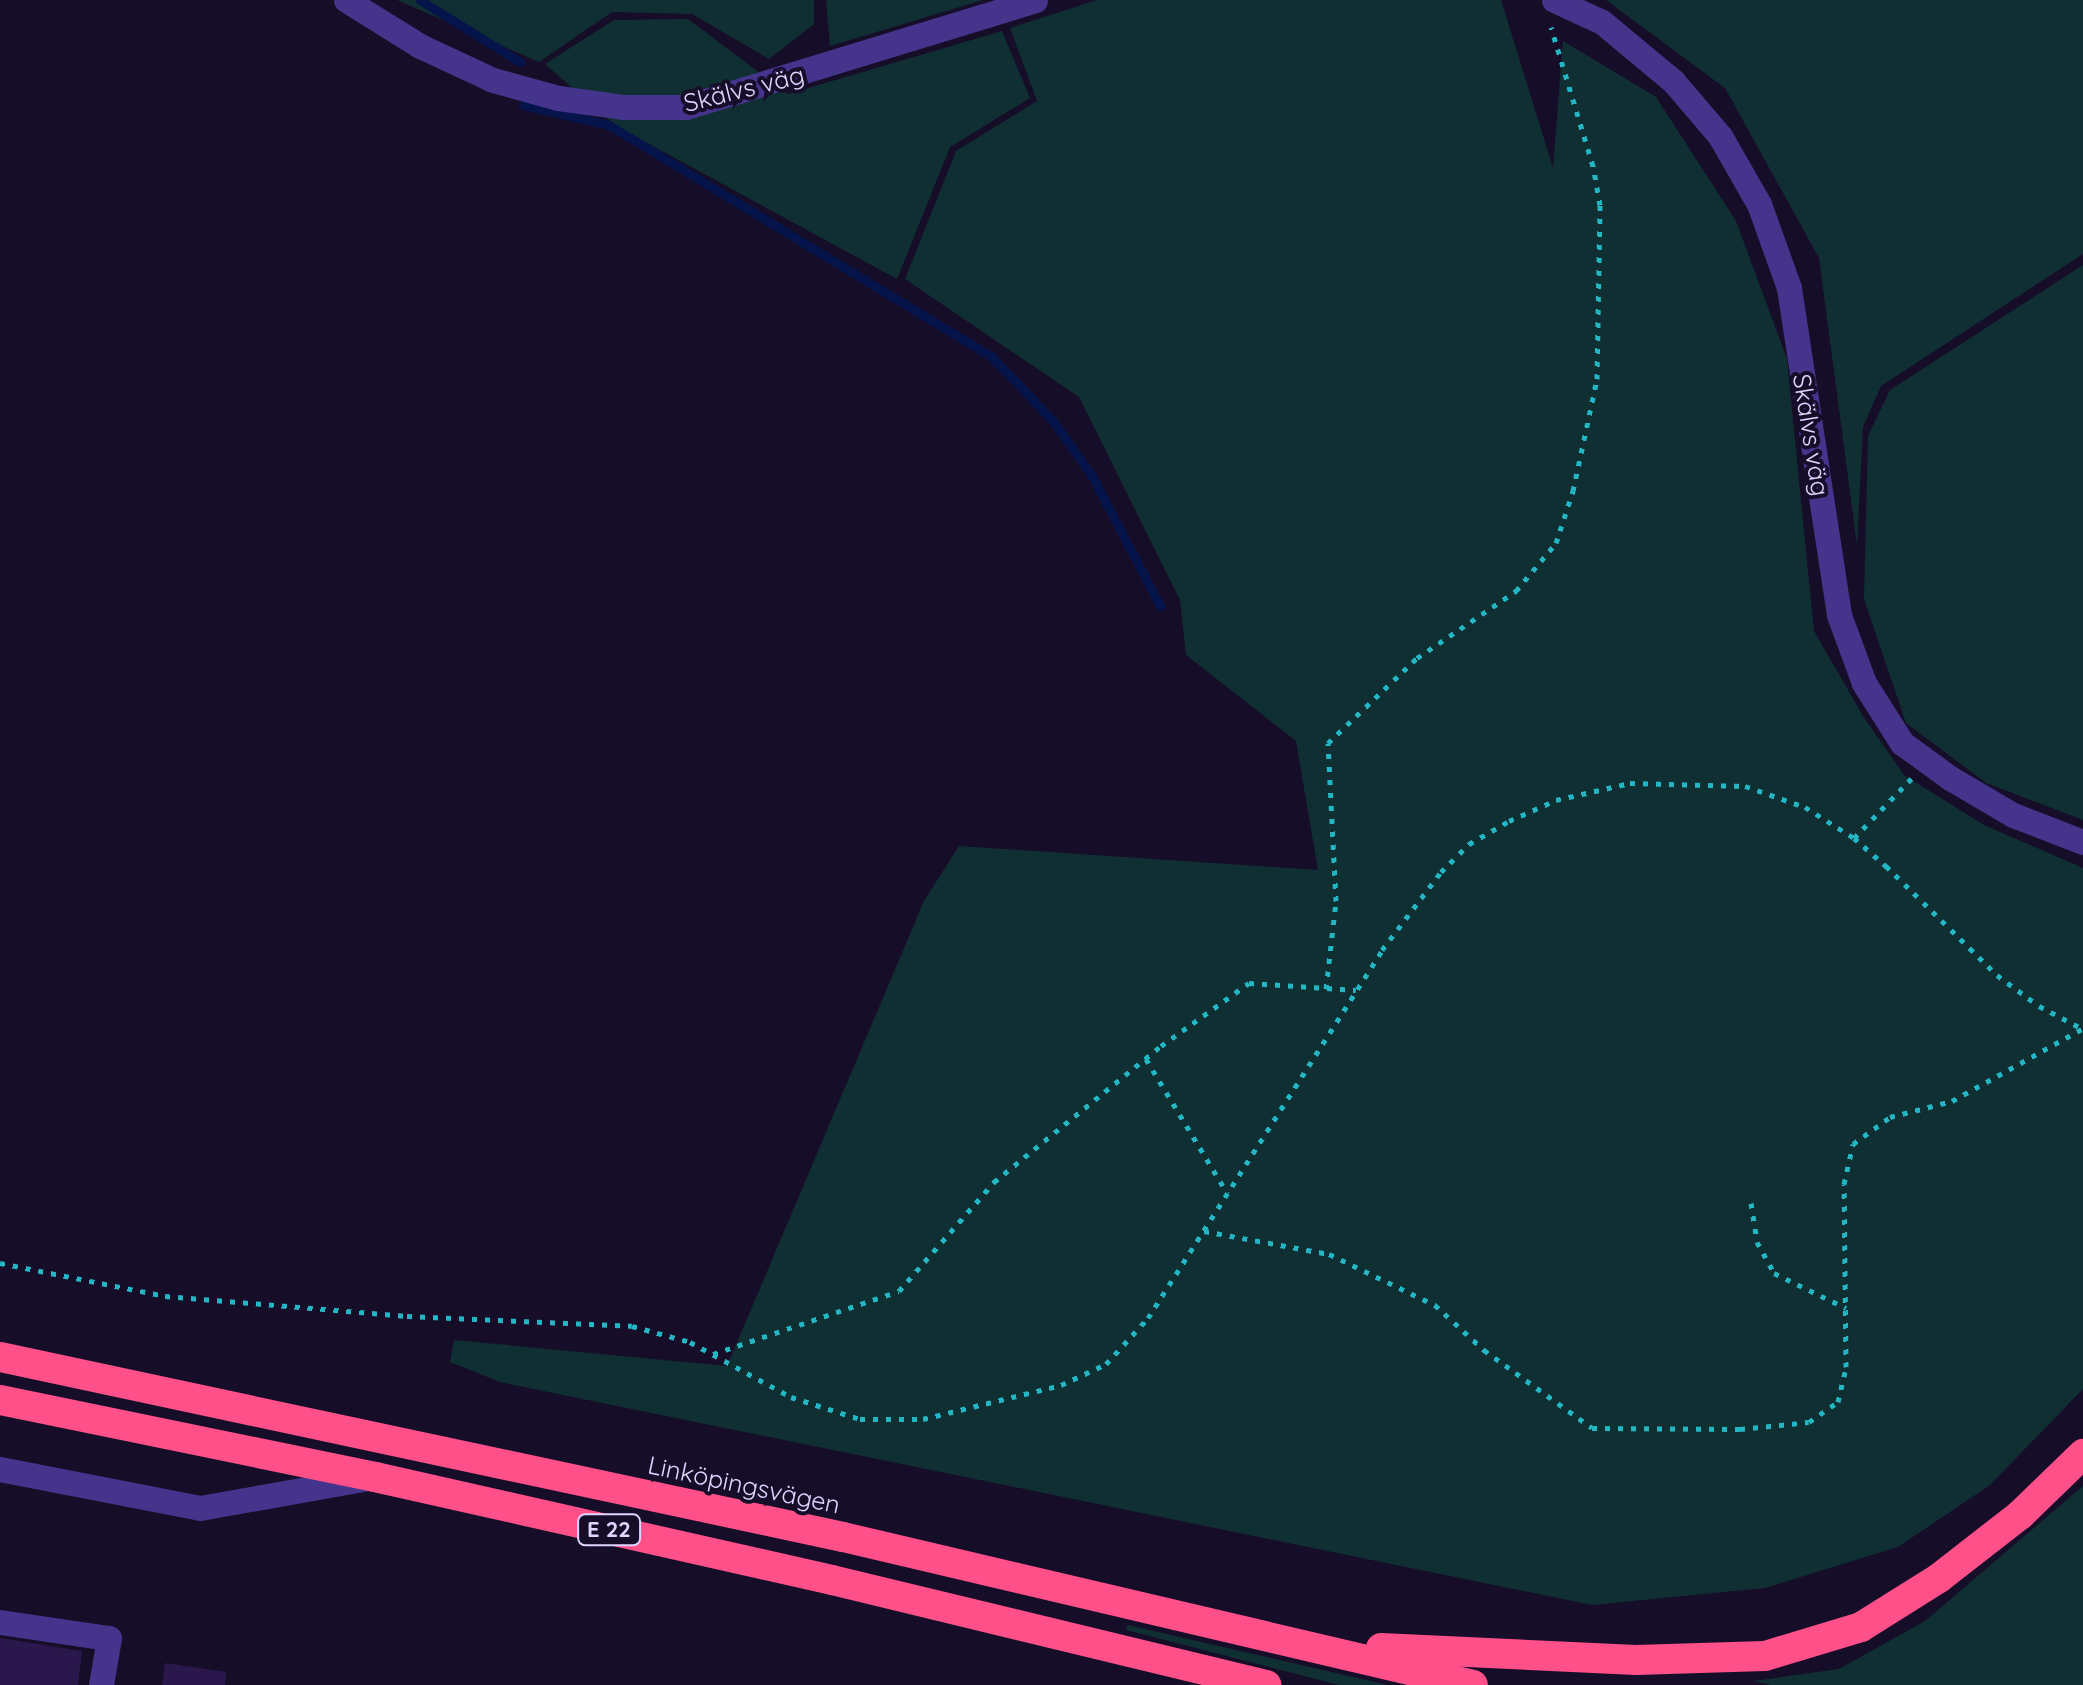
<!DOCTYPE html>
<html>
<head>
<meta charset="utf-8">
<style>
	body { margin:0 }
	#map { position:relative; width:2083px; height:1685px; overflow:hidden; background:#160d29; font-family:Quicksand,sans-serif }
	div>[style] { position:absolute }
	.green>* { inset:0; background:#102f33 }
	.stream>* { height:9px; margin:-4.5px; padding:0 4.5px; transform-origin:4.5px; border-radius:4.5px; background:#05144a }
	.building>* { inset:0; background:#2a174b }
	.path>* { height:5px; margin-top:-2.5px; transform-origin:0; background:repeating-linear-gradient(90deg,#23b6c5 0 5px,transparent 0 13px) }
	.minor>* { height:25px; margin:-12.5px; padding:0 12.5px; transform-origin:12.5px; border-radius:12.5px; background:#45348c }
	.highway>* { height:30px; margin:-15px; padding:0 15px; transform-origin:15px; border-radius:15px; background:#ff5089 }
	span { translate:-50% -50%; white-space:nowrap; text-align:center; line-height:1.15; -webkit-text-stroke:8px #160d29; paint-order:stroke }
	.shield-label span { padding:2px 8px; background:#160d29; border:2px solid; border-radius:8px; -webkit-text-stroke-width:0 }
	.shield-label { font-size:22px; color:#e0d5ff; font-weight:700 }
	.street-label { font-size:25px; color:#e0d5ff }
</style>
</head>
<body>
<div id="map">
	<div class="green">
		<div style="clip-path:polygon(397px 0,814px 0,814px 24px,769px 59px,692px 14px,612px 12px,539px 62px)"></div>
		<div style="clip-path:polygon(826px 0,983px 0,830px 46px)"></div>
		<div style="clip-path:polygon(1097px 0,1501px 0,1553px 168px,1563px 41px,1656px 97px,1736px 221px,1787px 359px,1814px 631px,1863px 716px,1904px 775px,1984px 825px,2083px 868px,2083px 1389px,1990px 1485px,1898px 1547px,1765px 1588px,1592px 1605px,500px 1382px,450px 1362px,454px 1340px,727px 1366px,924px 901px,959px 846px,1318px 870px,1296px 741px,1186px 655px,1180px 600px,1079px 397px,905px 279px,956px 151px,1037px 101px,1010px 28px)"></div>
		<div style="clip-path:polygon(1606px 0,2083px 0,2083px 254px,1881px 386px,1863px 427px,1857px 545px,1819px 258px,1725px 88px)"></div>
		<div style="clip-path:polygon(688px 19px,788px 94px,1002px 31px,1030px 98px,950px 147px,897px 279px,616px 126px,545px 64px,614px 20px)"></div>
		<div style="clip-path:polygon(2083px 265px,2083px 820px,1986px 783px,1906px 723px,1864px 599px,1868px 436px,1890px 390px)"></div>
		<div style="clip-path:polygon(2083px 1486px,2083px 1685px,1770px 1685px,1754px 1681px,1839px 1669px,1925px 1621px)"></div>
		<div style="clip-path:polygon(1128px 1625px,1388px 1685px,1339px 1685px,1126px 1630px)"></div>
	</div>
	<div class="stream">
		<div style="left:420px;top:0;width:118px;rotate:31.8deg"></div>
		<div style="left:523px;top:105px;width:88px;rotate:13.1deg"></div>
		<div style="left:609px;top:125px;width:449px;rotate:31.2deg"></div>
		<div style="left:993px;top:358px;width:87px;rotate:46.4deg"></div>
		<div style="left:1053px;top:421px;width:67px;rotate:54.7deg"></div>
		<div style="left:1092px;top:476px;width:147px;rotate:62.4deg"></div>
	</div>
	<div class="building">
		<div style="clip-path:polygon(0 1638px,82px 1651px,78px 1685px,0 1685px)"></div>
		<div style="clip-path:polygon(165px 1663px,226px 1672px,225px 1685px,162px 1685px)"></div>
	</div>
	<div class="path">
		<div style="left:1854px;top:838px;width:83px;rotate:-46deg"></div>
		<div style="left:1326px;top:989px;width:89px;rotate:-83.5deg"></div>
		<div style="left:1336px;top:901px;width:158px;rotate:-92.9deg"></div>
		<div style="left:1328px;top:743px;width:123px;rotate:-43.7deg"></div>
		<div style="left:1417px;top:658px;width:120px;rotate:-34.1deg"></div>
		<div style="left:1516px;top:591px;width:62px;rotate:-50.2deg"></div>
		<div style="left:1556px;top:543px;width:55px;rotate:-71.9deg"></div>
		<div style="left:1573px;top:491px;width:115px;rotate:-77.9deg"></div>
		<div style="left:1597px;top:379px;width:174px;rotate:-89deg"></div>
		<div style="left:1600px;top:205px;width:40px;rotate:-100deg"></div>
		<div style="left:1593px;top:166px;width:145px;rotate:-106.8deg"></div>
		<div style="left:1146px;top:1059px;width:157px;rotate:58.8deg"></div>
		<div style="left:1751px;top:1203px;width:39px;rotate:81deg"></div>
		<div style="left:1757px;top:1242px;width:35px;rotate:61deg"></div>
		<div style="left:1774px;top:1273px;width:80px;rotate:25.9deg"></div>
		<div style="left:1204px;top:1231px;width:127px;rotate:10.4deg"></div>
		<div style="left:1329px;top:1254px;width:118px;rotate:25.7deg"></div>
		<div style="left:1435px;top:1305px;width:67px;rotate:42.6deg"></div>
		<div style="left:1484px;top:1350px;width:133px;rotate:35.8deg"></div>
		<div style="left:1592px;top:1428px;width:148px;rotate:0.4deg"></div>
		<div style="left:1740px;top:1429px;width:69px;rotate:-5.8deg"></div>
		<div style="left:1809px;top:1422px;width:35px;rotate:-35deg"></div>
		<div style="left:1838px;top:1402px;width:36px;rotate:-77deg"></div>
		<div style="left:1846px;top:1367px;width:183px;rotate:-90.6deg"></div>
		<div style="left:1844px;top:1184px;width:41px;rotate:-77.3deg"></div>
		<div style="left:1853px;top:1144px;width:46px;rotate:-36.1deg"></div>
		<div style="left:1890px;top:1117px;width:64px;rotate:-14.5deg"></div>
		<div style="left:1952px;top:1101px;width:149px;rotate:-29deg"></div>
		<div style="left:0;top:1263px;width:168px;rotate:11.3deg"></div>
		<div style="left:165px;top:1296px;width:243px;rotate:4.7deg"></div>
		<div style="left:407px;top:1316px;width:225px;rotate:2.5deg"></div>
		<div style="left:632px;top:1326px;width:60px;rotate:15.4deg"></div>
		<div style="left:690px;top:1342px;width:115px;rotate:28.6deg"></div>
		<div style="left:791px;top:1397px;width:72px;rotate:17.7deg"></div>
		<div style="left:860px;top:1419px;width:63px"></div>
		<div style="left:923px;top:1419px;width:142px;rotate:-13.8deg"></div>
		<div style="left:1061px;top:1385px;width:50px;rotate:-25deg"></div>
		<div style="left:1106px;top:1364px;width:62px;rotate:-47.6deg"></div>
		<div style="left:1148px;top:1318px;width:436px;rotate:-57.5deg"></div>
		<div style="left:1382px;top:950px;width:98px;rotate:-52.9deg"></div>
		<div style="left:1441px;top:872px;width:40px;rotate:-45deg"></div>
		<div style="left:1469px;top:844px;width:46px;rotate:-29.9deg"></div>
		<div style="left:1509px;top:821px;width:51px;rotate:-24.1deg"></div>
		<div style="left:1556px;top:800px;width:76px;rotate:-12.9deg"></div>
		<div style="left:1630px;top:783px;width:115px;rotate:1.5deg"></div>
		<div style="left:1745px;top:786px;width:64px;rotate:19.3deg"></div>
		<div style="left:1805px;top:807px;width:58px;rotate:32.3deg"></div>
		<div style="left:1854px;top:838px;width:43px;rotate:41.2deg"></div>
		<div style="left:1886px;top:866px;width:156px;rotate:44.5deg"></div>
		<div style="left:1997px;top:975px;width:52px;rotate:36.4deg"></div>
		<div style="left:2039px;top:1006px;width:50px;rotate:27.6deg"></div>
		<div style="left:713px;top:1354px;width:196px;rotate:-18.7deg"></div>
		<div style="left:899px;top:1291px;width:145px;rotate:-48.9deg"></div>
		<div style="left:994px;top:1182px;width:215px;rotate:-39.2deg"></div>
		<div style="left:1161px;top:1046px;width:108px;rotate:-35.6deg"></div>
		<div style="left:1249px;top:983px;width:107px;rotate:3.7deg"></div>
	</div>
	<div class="minor">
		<div style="left:346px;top:0;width:87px;rotate:31.9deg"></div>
		<div style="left:420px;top:46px;width:81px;rotate:25deg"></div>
		<div style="left:493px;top:80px;width:67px;rotate:15.5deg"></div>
		<div style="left:558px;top:98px;width:67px;rotate:7.8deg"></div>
		<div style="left:624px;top:107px;width:62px"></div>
		<div style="left:686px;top:107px;width:365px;rotate:-17deg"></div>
		<div style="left:1554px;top:0;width:53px;rotate:24.6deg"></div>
		<div style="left:1602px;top:22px;width:92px;rotate:39.7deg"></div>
		<div style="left:1673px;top:81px;width:72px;rotate:49.5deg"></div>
		<div style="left:1720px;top:136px;width:78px;rotate:60.2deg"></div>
		<div style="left:1759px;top:204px;width:89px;rotate:70.3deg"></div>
		<div style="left:1789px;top:288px;width:331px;rotate:81.3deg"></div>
		<div style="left:1839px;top:615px;width:72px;rotate:69.8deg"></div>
		<div style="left:1864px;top:683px;width:71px;rotate:57.7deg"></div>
		<div style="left:1902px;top:743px;width:59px;rotate:36.1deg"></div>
		<div style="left:1950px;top:778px;width:73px;rotate:30.4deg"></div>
		<div style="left:2013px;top:815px;width:75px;rotate:21.1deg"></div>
		<div style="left:0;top:1469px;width:204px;rotate:11deg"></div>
		<div style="left:200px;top:1508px;width:171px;rotate:-10.1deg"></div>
		<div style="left:0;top:1622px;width:110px;rotate:8.4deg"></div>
		<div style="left:109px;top:1638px;width:48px;rotate:99.7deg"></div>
	</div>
	<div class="highway">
		<div style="left:0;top:1357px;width:862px;rotate:12.05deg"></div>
		<div style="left:843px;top:1537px;width:647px;rotate:13.22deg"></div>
		<div style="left:0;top:1400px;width:383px;rotate:11.6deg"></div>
		<div style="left:375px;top:1477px;width:468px;rotate:12.7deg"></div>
		<div style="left:832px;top:1580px;width:447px;rotate:13.6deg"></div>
		<div style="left:1381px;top:1648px;width:255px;rotate:2.7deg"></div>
		<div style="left:1636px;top:1660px;width:129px;rotate:-1.8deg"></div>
		<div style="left:1765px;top:1656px;width:100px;rotate:-16.8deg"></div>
		<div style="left:1861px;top:1627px;width:92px;rotate:-32.1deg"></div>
		<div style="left:1939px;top:1578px;width:103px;rotate:-37.9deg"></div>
		<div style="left:2020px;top:1515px;width:88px;rotate:-44.1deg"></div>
	</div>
	<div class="shield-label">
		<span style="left:609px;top:1530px">E 22</span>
	</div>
	<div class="street-label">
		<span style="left:744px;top:89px;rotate:-14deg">Skälvs väg</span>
		<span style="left:1811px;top:435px;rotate:81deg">Skälvs väg</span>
		<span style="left:744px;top:1485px;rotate:12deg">Linköpingsvägen</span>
	</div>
</div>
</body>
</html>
